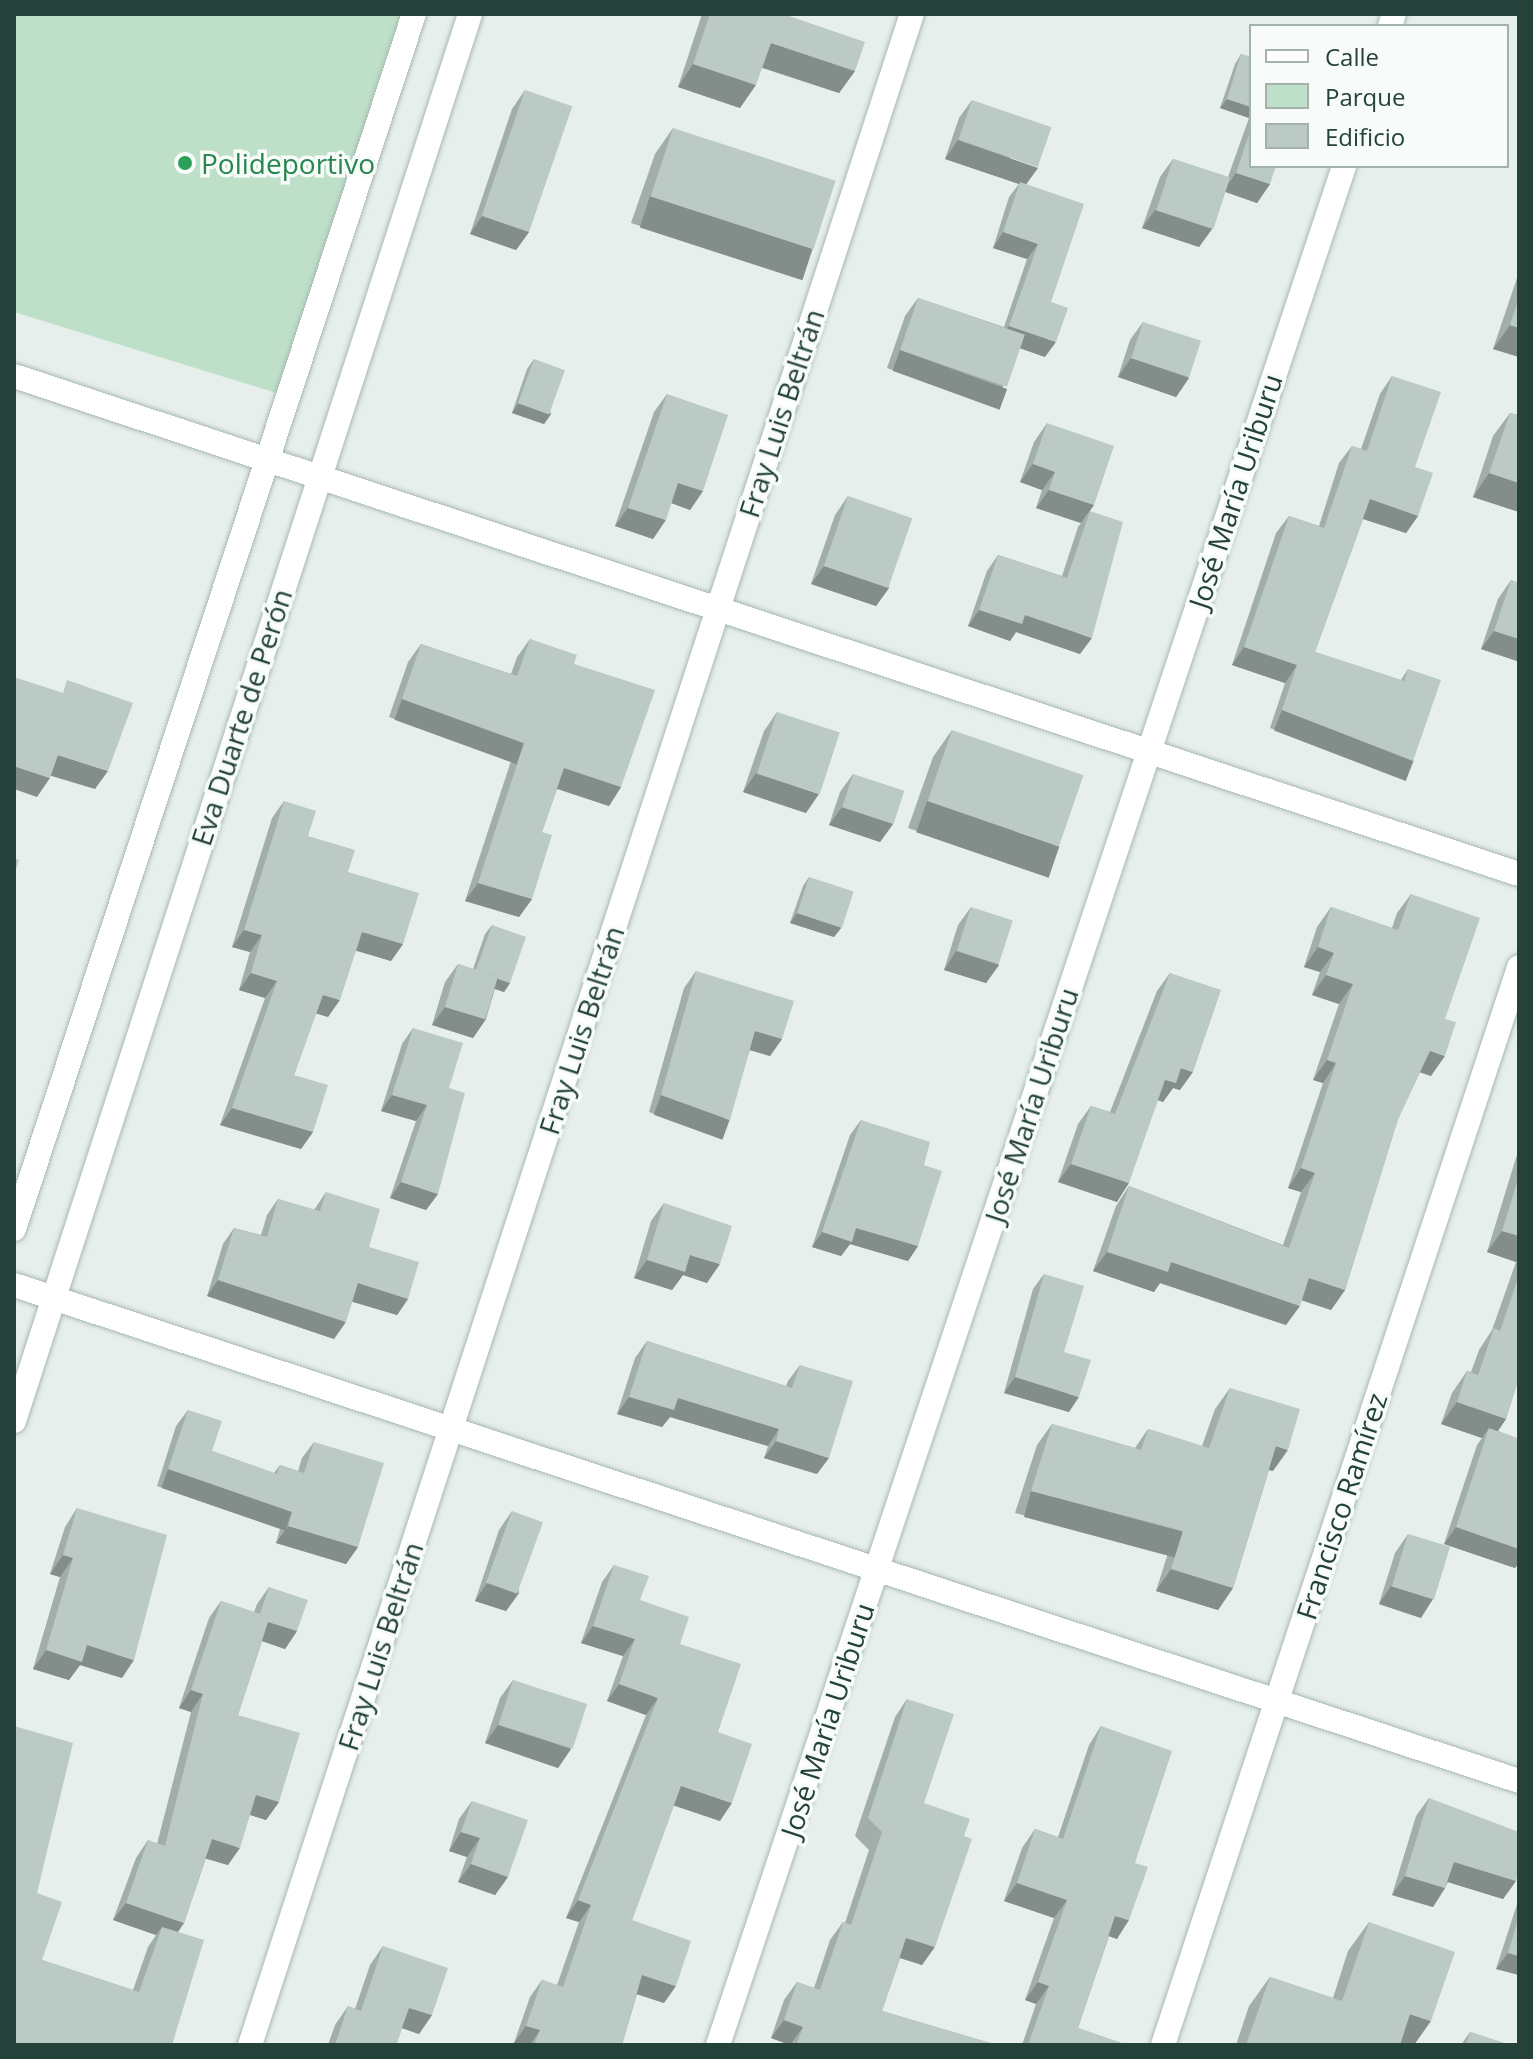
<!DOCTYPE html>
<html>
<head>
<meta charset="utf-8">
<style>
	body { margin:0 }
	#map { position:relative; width:1533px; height:2059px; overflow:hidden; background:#e6efeb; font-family:"Open Sans",sans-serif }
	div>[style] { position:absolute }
	.green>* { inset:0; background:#bfe0c8 }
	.roads { filter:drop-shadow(0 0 2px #a8b8b2) drop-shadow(0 0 2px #a8b8b2) }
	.minor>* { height:24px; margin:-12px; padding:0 12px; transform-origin:12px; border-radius:12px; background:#fff }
	.wall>* { inset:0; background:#a1aea9 }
	.shaded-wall>* { inset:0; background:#838d89; transform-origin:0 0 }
	.building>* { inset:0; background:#bbcac4; transform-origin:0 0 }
	.dots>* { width:22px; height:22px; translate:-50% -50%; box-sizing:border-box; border:4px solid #f7fbf9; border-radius:50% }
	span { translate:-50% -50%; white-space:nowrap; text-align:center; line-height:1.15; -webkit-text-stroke:7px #f7fbf9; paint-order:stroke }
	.leisure-label { font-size:28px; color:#27864d }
	.left { translate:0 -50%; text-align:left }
	.street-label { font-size:28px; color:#24423a }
	.frame { position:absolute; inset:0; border:16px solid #24423a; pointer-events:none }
	.legend { position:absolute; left:1249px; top:24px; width:260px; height:144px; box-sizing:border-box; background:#f7fbf9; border:2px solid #a3b1ad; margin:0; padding:10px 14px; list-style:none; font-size:24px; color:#24423a }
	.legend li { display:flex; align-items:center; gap:16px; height:40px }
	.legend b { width:40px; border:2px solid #a3b1ad }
</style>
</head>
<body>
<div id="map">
	<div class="green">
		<div style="clip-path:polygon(14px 14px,402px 14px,283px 395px,14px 312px)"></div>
	</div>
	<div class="roads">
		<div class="minor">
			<div style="left:1390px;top:26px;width:13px;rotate:-72deg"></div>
			<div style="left:14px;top:376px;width:1585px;rotate:18.31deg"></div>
			<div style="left:14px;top:1229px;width:1279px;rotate:-71.78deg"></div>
			<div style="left:14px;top:1285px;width:1585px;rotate:18.24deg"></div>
			<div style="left:14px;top:1421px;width:1479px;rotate:-72.04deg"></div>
			<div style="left:250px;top:2045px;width:2136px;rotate:-71.95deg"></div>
			<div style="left:718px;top:2045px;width:1981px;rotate:-71.57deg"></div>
			<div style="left:1163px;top:2045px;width:1135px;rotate:-71.72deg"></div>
		</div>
	</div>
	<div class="wall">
		<div style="clip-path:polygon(702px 14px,789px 14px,789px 16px,855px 71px,839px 93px,762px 68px,740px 108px,678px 87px)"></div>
		<div style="clip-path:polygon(1241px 54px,1251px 57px,1251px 166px,1270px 184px,1257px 203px,1225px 192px,1212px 229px,1199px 247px,1142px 228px,1160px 177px,1173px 159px,1228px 177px,1249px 118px,1220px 108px,1235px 64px)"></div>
		<div style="clip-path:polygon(525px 90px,529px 232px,516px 250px,470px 234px,512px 109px)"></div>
		<div style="clip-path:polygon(972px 100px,1027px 184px,1051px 302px,1045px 357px,1020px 348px,994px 407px,887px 368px,905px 316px,918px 298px,1004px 327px,1027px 259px,993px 248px,1009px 197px,1019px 184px,945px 159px,959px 118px)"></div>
		<div style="clip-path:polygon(673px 128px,793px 277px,631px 223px,655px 154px)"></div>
		<div style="clip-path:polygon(1519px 272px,1519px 357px,1493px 349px)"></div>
		<div style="clip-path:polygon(1143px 322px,1189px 378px,1176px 397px,1118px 377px,1130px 340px)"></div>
		<div style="clip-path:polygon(534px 359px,551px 414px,544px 424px,512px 413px,527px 369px)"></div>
		<div style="clip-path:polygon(1392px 376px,1415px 467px,1418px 516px,1406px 533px,1363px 519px,1315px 652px,1401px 680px,1408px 669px,1401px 778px,1270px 728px,1285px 683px,1232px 665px,1276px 533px,1289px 516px,1319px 526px,1339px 463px,1352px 446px,1361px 449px,1380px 394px)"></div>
		<div style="clip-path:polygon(667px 394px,703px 491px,690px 510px,671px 503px,653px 539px,615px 526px,654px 412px)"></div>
		<div style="clip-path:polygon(1519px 411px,1519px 512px,1473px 497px,1493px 436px,1510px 413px,1518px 415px)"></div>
		<div style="clip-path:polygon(1047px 423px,1094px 505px,1081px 523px,1036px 508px,1042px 490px,1020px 482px,1034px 442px)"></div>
		<div style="clip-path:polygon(848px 496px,889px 588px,876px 606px,811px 584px,835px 515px)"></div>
		<div style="clip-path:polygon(1090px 511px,1080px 654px,1016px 632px,1010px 641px,968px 626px,987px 571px,998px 555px,1062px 576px,1078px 527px)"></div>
		<div style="clip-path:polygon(1511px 580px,1519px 583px,1519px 659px,1517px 661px,1481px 649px,1498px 599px)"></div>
		<div style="clip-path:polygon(530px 639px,574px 664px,621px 787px,609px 806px,557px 789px,542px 832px,532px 899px,519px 917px,465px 901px,511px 761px,389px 717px,408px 662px,421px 644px,511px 674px,517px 657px)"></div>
		<div style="clip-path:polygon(777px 712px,806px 813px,743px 792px,764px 731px)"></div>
		<div style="clip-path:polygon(952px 730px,1041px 873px,908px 828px,933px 757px)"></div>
		<div style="clip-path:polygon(853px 774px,893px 824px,880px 842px,829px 825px,840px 792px)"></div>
		<div style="clip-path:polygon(284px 801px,308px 836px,348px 872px,403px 944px,391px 961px,356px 950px,328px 1017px,316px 1013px,294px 1075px,313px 1132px,301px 1149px,220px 1125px,265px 998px,239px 990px,250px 952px,232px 947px,272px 818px)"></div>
		<div style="clip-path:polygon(809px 877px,841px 928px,834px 937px,790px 923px,803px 886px)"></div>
		<div style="clip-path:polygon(1411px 894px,1445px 1019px,1431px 1076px,1420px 1072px,1398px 1119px,1345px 1290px,1331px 1310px,1301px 1300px,1286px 1325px,1160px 1283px,1154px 1292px,1093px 1271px,1116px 1206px,1129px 1186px,1283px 1245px,1301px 1192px,1288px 1188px,1323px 1083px,1313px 1080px,1339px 1004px,1312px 995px,1320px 972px,1304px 967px,1317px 927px,1331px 907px,1392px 928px,1397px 913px)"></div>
		<div style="clip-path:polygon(971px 907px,999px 965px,986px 983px,944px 970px,958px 925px)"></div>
		<div style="clip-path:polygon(492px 925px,510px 983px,504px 992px,495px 989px,486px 1019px,473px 1038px,432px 1025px,445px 982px,458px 964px,473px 969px,485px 934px)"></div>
		<div style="clip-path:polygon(696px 971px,782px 1039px,770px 1056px,750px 1050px,718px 1137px,649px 1112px,684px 988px)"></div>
		<div style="clip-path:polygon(1170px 973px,1180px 1090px,1173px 1088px,1163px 1102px,1158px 1100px,1117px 1202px,1058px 1182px,1078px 1124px,1091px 1106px,1110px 1112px,1157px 991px)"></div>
		<div style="clip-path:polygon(413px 1028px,449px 1088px,438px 1194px,426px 1210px,390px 1198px,416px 1121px,381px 1111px,402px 1044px)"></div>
		<div style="clip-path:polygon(861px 1120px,924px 1165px,918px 1246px,908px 1261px,850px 1244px,841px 1256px,812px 1247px,850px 1135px)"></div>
		<div style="clip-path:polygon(1519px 1148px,1519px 1377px,1506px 1419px,1498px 1431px,1519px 1439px,1519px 1563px,1515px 1568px,1444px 1544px,1477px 1445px,1482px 1438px,1441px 1424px,1452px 1393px,1467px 1371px,1471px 1372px,1479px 1350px,1492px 1330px,1516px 1262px,1487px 1252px)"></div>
		<div style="clip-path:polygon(326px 1192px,408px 1299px,397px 1315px,352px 1301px,334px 1339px,207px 1296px,223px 1244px,234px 1228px,261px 1235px,267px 1215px,278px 1199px,314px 1210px)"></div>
		<div style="clip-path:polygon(664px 1203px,707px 1283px,683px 1275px,672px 1290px,634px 1278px,651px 1221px)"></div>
		<div style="clip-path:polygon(1044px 1274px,1064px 1352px,1069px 1412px,1004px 1393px,1033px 1289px)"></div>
		<div style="clip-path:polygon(647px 1341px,786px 1386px,788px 1381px,800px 1365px,817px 1474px,764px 1458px,768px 1446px,670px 1417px,662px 1427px,617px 1414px,635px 1358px)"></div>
		<div style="clip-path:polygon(1230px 1388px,1273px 1471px,1269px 1470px,1233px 1588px,1218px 1610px,1156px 1591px,1168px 1553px,1015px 1513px,1037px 1445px,1052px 1424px,1135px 1448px,1148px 1429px,1202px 1446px,1215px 1409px)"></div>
		<div style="clip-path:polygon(188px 1410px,212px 1451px,274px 1473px,280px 1465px,298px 1471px,302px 1458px,314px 1442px,358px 1547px,346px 1564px,276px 1543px,280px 1529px,157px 1486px,176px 1426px)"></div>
		<div style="clip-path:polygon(77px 1508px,122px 1678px,80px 1665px,69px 1680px,33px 1669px,60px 1577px,50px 1574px,65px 1527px)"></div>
		<div style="clip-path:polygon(512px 1511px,519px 1593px,506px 1611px,475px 1601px,499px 1530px)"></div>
		<div style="clip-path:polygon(1408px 1534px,1421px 1618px,1379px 1604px,1395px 1553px)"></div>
		<div style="clip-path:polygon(614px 1565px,640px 1600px,680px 1644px,718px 1732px,720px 1821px,674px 1805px,632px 1920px,664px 2003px,637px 1994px,622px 2045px,521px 2045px,514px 2043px,530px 1997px,542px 1980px,557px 1985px,579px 1922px,566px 1918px,646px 1715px,607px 1701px,623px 1656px,581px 1643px,602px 1582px)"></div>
		<div style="clip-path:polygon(269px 1587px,297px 1631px,285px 1649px,262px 1641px,238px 1715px,279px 1802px,266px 1820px,250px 1815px,228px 1865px,206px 1858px,184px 1923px,178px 1932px,172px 2045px,14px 2045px,14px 1726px,37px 1893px,42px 1960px,133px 1990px,148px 1947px,156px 1935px,113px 1920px,136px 1858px,148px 1840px,157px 1844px,191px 1712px,179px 1708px,209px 1618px,221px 1601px,254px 1612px,257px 1604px)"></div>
		<div style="clip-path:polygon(513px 1680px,571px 1749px,558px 1768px,485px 1743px,500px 1698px)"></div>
		<div style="clip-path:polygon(907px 1699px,924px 1803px,964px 1836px,922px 1965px,900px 1958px,882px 2011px,997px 2045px,790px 2045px,771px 2038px,784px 2000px,797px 1982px,814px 1988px,830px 1940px,843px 1922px,845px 1923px,869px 1850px,855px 1836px,895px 1717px)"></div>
		<div style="clip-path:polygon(1101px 1726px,1135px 1863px,1117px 1939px,1109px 1936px,1078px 2028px,1127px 2045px,1022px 2045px,1036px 2004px,1025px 2000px,1054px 1918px,1004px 1901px,1022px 1848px,1035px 1829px,1058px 1837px,1089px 1745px)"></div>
		<div style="clip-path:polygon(1429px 1798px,1516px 1881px,1503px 1899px,1448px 1882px,1445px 1888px,1433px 1907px,1392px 1895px,1416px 1816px)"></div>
		<div style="clip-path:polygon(472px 1801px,508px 1877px,495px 1895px,458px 1882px,467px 1857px,449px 1851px,459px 1819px)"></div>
		<div style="clip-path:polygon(1519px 1898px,1519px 1975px,1496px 1969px)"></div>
		<div style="clip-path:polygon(1369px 1922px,1414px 2045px,1236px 2045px,1249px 2006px,1270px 1977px,1333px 1998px,1348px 1951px)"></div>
		<div style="clip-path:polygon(383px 1946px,432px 2015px,419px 2034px,402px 2028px,396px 2045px,328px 2045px,335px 2025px,348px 2006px,355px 2009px,370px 1965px)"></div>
		<div style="clip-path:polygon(1470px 2032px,1510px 2045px,1461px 2045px)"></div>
	</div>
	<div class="shaded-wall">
		<div style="clip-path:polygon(771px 43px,855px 71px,839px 93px,755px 65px)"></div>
		<div style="clip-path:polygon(693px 64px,756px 85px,740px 108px,678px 87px)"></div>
		<div style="clip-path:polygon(1227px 99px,1251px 107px,1251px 115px,1249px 118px,1220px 108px)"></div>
		<div style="clip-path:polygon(958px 140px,1038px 168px,1025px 186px,945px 159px)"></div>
		<div style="clip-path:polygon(1236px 173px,1270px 184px,1257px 203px,1223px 191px)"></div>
		<div style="left:650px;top:196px;width:171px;height:33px;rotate:18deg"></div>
		<div style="clip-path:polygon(1155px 210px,1212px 229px,1199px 247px,1142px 228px)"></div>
		<div style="clip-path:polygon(482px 216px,529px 232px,516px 250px,470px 234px)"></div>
		<div style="clip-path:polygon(1003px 232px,1038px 244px,1027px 259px,993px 248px)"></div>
		<div style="clip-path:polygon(1510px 325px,1519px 328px,1519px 357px,1493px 349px)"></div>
		<div style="clip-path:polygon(1009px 326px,1056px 342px,1045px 357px,999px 341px)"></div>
		<div style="left:900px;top:350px;width:114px;height:22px;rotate:20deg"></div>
		<div style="clip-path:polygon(1131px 358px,1189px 378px,1176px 397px,1118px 377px)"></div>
		<div style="clip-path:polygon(518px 403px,551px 414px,544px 424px,512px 413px)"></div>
		<div style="clip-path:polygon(1033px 464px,1055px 472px,1042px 490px,1020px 482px)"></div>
		<div style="clip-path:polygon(1489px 473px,1519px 483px,1519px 512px,1473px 497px)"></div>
		<div style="clip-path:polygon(678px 483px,703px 491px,690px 510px,666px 501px)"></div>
		<div style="clip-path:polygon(1049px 490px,1094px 505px,1081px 523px,1036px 508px)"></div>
		<div style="clip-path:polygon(1370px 499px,1418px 516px,1406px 533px,1357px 517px)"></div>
		<div style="clip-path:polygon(628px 508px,666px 520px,653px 539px,615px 526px)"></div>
		<div style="clip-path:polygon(824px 566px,889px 588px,876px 606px,811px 584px)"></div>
		<div style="clip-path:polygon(979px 610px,1025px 615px,1092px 638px,1080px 654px,1016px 632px,1010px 641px,968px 626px)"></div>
		<div style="clip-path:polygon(1494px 631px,1519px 639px,1519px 659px,1517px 661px,1481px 649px)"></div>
		<div style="clip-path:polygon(1244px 647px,1297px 665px,1285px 683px,1232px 665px)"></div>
		<div style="left:402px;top:699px;width:130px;height:22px;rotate:20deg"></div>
		<div style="left:1282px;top:710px;width:141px;height:22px;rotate:21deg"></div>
		<div style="clip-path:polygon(58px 755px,108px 771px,95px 789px,45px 774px)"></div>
		<div style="clip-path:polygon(14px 766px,50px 778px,37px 797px,14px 789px)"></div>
		<div style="clip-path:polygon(564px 768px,621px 787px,609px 806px,552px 787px)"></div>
		<div style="clip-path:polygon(756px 773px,819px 794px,806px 813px,743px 792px)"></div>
		<div style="left:927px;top:801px;width:140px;height:33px;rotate:19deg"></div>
		<div style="clip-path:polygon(842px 807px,893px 824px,880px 842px,829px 825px)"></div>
		<div style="clip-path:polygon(478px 883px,532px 899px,519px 917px,465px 901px)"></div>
		<div style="clip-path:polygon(797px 913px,841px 928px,834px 937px,790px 923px)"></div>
		<div style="clip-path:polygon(244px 930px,262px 935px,250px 952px,232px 947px)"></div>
		<div style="clip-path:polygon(362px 932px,403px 944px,391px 961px,350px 949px)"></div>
		<div style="clip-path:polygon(1318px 947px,1334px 953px,1320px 972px,1304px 967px)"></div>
		<div style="clip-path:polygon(956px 951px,999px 965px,986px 983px,944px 970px)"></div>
		<div style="clip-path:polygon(476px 971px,510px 983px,504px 992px,469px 980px)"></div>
		<div style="clip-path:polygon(251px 973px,277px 981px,265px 998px,239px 990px)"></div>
		<div style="clip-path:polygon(1326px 975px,1353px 984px,1339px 1004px,1312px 995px)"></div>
		<div style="clip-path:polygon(323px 995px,340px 1000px,328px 1017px,311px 1012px)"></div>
		<div style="clip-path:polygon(445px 1007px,486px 1019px,473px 1038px,432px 1025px)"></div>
		<div style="clip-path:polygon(755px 1031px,782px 1039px,770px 1056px,743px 1048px)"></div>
		<div style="clip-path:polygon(1430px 1051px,1445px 1056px,1431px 1076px,1416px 1071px)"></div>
		<div style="clip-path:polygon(1327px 1060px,1336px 1063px,1323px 1083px,1313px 1080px)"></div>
		<div style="clip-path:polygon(1181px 1068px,1193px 1072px,1180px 1090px,1173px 1088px,1163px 1102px,1152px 1098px,1165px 1080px)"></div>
		<div style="clip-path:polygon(392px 1095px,427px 1105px,416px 1121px,381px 1111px)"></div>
		<div style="left:661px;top:1095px;width:73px;height:21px;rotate:20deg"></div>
		<div style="clip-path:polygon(232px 1108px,313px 1132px,301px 1149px,220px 1125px)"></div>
		<div style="clip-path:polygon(1071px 1164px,1129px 1183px,1117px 1202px,1058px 1182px)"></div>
		<div style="clip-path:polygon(1301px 1168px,1315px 1173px,1301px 1192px,1288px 1188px)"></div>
		<div style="clip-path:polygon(401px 1182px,438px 1194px,426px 1210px,390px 1198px)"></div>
		<div style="clip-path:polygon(856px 1228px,918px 1246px,908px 1261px,850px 1244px,841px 1256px,812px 1247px,822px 1232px)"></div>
		<div style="clip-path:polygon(1502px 1231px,1519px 1236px,1519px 1257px,1516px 1262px,1487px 1252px)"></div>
		<div style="clip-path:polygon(1107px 1252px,1171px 1262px,1300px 1306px,1286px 1325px,1160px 1283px,1154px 1292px,1093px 1271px)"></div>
		<div style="clip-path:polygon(690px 1255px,720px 1264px,707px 1283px,683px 1275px,672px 1290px,634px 1278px,647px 1260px)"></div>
		<div style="clip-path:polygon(1309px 1278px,1345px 1290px,1331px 1310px,1295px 1298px)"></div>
		<div style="clip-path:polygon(218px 1280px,346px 1322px,334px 1339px,207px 1296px)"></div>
		<div style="clip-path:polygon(358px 1283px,408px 1299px,397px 1315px,346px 1300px)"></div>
		<div style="clip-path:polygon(1015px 1377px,1079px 1397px,1069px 1412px,1004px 1393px)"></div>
		<div style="clip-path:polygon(629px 1397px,678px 1398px,779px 1429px,768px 1446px,670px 1417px,662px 1427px,617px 1414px)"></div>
		<div style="clip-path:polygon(1457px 1402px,1506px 1419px,1491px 1441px,1489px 1428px,1482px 1438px,1441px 1424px)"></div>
		<div style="clip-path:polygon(776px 1441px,829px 1458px,817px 1474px,764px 1458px)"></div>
		<div style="clip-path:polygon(1276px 1446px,1288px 1450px,1273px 1471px,1261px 1468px)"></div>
		<div style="left:168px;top:1469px;width:131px;height:20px;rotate:19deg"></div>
		<div style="left:1031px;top:1491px;width:157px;height:27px;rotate:15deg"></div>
		<div style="clip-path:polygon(288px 1526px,358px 1547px,346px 1564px,276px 1543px)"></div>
		<div style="clip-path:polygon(1456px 1527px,1519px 1549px,1519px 1563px,1515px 1568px,1444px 1544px)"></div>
		<div style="clip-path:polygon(63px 1555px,73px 1558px,60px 1577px,50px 1574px)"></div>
		<div style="clip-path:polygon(1171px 1569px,1233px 1588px,1218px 1610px,1156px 1591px)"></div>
		<div style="clip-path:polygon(487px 1583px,519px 1593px,506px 1611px,475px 1601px)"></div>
		<div style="clip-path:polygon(1391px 1586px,1433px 1599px,1421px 1618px,1379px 1604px)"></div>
		<div style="clip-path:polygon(268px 1622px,297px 1631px,285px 1649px,256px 1639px)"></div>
		<div style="clip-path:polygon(593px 1626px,635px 1639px,623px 1656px,581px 1643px)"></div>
		<div style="clip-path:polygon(87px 1645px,134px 1660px,122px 1678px,80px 1665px,69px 1680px,33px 1669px,46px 1650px)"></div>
		<div style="clip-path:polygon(619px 1684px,658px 1698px,646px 1715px,607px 1701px)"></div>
		<div style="clip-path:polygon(191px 1690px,203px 1694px,191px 1712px,179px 1708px)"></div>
		<div style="clip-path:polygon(498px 1725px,571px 1749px,558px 1768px,485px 1743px)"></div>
		<div style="clip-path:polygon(681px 1786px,732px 1803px,720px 1821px,669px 1804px)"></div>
		<div style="clip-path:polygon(256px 1795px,279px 1802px,266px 1820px,244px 1813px)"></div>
		<div style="clip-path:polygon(461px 1832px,480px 1838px,467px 1857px,449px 1851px)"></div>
		<div style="clip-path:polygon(212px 1839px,240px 1848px,228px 1865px,200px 1857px)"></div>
		<div style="clip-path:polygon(1454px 1862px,1516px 1881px,1503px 1899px,1441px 1880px)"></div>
		<div style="clip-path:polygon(471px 1864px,508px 1877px,495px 1895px,458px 1882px)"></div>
		<div style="clip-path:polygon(1405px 1876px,1445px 1888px,1433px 1907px,1392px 1895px)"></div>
		<div style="clip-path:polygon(1017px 1883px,1067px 1900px,1054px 1918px,1004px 1901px)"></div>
		<div style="clip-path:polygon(578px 1900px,591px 1905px,579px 1922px,566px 1918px)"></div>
		<div style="clip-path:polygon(126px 1903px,184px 1923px,172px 1940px,162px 1927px,156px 1935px,113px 1920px)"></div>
		<div style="clip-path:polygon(1115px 1916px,1129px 1920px,1117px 1939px,1103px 1934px)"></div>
		<div style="clip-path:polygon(906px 1938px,935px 1947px,922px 1965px,894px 1956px)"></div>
		<div style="clip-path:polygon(1508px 1953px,1519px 1956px,1519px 1975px,1496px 1969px)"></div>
		<div style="clip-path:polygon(642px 1975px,676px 1986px,664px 2003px,630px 1992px)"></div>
		<div style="clip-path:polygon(1038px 1982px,1049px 1986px,1036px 2004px,1025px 2000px)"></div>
		<div style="clip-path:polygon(409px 2008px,432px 2015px,419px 2034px,396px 2026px)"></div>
		<div style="clip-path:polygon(1410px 2014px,1431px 2021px,1414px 2045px,1394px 2045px)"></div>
		<div style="clip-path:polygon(784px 2020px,803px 2027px,790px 2045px,771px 2038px)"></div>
		<div style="clip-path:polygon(526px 2026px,540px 2030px,530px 2045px,521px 2045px,514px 2043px)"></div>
	</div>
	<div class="building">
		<div style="clip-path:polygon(710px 14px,789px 14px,789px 16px,865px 42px,855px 71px,771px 43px,756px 85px,693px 64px)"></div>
		<div style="clip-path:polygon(1241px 54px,1251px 57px,1251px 107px,1227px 99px)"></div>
		<div style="left:525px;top:90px;width:50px;height:133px;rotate:19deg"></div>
		<div style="left:972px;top:100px;width:84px;height:42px;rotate:19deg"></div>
		<div style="left:673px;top:128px;width:171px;height:72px;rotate:18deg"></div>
		<div style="clip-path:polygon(1251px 128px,1251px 166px,1276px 166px,1270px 184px,1236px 173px)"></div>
		<div style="left:1173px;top:159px;width:60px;height:54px;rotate:18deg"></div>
		<div style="clip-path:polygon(1020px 182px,1084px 204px,1051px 302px,1068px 308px,1056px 342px,1009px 326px,1038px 244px,1003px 232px)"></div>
		<div style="clip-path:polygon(1519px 297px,1519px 328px,1510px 325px)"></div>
		<div style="left:918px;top:298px;width:113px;height:55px;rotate:19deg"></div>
		<div style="left:1143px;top:322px;width:61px;height:38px;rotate:18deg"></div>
		<div style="left:534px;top:359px;width:33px;height:47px;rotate:20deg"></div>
		<div style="clip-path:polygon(1392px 376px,1441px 392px,1415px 467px,1433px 473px,1418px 516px,1370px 499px,1315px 652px,1404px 681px,1408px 669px,1441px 680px,1413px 761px,1282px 710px,1297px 665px,1244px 647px,1289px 516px,1324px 528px,1352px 446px,1367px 451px)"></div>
		<div style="clip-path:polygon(667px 394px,728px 415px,703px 491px,678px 483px,666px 520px,628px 508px)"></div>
		<div style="clip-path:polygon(1510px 413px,1519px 416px,1519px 483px,1489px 473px)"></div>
		<div style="clip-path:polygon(1047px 423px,1114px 446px,1094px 505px,1049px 490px,1055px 472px,1033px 464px)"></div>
		<div style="left:848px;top:496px;width:68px;height:74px;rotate:19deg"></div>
		<div style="clip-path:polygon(1090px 511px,1123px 522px,1092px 638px,1025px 615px,1022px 624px,979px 610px,998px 555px,1067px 578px)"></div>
		<div style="clip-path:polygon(1511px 580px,1519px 583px,1519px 639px,1494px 631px)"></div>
		<div style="clip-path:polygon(530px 639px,577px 655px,574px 664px,655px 690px,621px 787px,564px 768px,542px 832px,552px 835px,532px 899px,478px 883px,524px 743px,402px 699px,421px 644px,517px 676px)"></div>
		<div style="clip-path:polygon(14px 677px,63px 693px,67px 680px,133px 703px,108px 771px,58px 755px,50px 778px,14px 766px)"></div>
		<div style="left:777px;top:712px;width:66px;height:65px;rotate:18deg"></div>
		<div style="left:952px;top:730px;width:139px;height:75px;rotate:19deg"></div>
		<div style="left:853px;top:774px;width:54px;height:35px;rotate:18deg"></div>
		<div style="clip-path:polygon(284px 801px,316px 811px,308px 836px,355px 850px,348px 872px,419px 893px,403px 944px,362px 932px,340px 1000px,323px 995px,294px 1075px,328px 1085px,313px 1132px,232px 1108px,277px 981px,251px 973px,262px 935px,244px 930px)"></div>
		<div style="clip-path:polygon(14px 858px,19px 860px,14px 875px)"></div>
		<div style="left:809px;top:877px;width:47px;height:38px;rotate:18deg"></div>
		<div style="clip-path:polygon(1411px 894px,1480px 918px,1445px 1019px,1456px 1022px,1445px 1056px,1430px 1051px,1398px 1119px,1345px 1290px,1309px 1278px,1300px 1306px,1171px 1262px,1168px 1272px,1107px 1252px,1129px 1186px,1289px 1248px,1315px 1173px,1301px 1168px,1336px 1063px,1327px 1060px,1353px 984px,1326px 975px,1334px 953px,1318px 947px,1331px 907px,1398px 930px)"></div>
		<div style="left:971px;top:907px;width:44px;height:46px;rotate:18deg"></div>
		<div style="clip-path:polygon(492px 925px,526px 937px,510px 983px,498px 979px,498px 976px,476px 970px)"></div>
		<div style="left:458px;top:964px;width:42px;height:45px;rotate:17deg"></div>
		<div style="clip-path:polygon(696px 971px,794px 1001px,782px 1039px,755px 1031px,730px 1120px,661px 1095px)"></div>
		<div style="clip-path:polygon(1170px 973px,1221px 990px,1193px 1072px,1181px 1068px,1176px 1083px,1165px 1080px,1129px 1183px,1071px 1164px,1091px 1106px,1115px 1114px)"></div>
		<div style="clip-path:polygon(413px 1028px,463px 1043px,449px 1088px,465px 1093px,438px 1194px,401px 1182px,427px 1105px,392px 1095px)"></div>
		<div style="clip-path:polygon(861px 1120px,930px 1142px,924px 1165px,942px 1171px,918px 1246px,856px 1228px,852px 1242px,822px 1232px)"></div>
		<div style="clip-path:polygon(1519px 1176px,1519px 1236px,1502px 1231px)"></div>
		<div style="clip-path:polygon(326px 1192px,380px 1209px,369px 1247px,419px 1262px,408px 1299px,358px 1283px,346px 1322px,218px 1280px,234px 1228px,267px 1237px,278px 1199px,320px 1211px)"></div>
		<div style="clip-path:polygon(664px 1203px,732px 1226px,720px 1264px,690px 1255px,685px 1272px,647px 1260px)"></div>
		<div style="clip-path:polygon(1044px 1274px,1084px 1286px,1064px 1352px,1091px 1360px,1079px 1397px,1015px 1377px)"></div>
		<div style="clip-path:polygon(1519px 1275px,1519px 1377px,1506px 1419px,1457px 1402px,1467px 1371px,1478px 1375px,1494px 1328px,1500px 1331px)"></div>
		<div style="clip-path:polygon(647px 1341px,792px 1388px,800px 1365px,853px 1381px,829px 1458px,776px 1441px,779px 1429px,678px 1398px,674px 1410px,629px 1397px)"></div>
		<div style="clip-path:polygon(1230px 1388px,1300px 1409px,1288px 1450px,1276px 1446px,1233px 1588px,1171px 1569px,1183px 1531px,1031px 1491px,1052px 1424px,1141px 1450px,1148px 1429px,1209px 1448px)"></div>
		<div style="clip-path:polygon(188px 1410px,222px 1421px,212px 1451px,277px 1474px,280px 1465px,304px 1473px,314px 1442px,384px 1463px,358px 1547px,288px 1526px,292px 1512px,168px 1469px)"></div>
		<div style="clip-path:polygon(1489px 1428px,1519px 1439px,1519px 1549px,1456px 1527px)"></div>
		<div style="clip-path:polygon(77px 1508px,167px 1535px,134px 1660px,87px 1645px,82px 1662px,46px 1650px,73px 1558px,63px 1555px)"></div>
		<div style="left:512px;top:1511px;width:33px;height:76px;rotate:20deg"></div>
		<div style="left:1408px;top:1534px;width:44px;height:55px;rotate:17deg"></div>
		<div style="clip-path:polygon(614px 1565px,649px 1576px,640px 1600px,689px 1617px,680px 1644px,741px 1664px,718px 1732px,752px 1744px,732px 1803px,681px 1786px,632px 1920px,691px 1941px,676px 1986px,642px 1975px,622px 2045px,545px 2045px,535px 2042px,540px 2030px,526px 2026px,542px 1980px,563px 1987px,591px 1905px,578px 1900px,658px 1698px,619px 1684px,635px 1639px,593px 1626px)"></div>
		<div style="clip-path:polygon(269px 1587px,308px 1600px,297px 1631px,268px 1622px,238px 1715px,300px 1733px,279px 1802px,256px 1795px,240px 1848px,212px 1839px,184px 1923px,126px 1903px,148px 1840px,165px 1846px,203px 1694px,191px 1690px,221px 1601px,260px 1614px)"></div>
		<div style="left:513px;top:1680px;width:78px;height:47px;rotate:18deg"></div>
		<div style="clip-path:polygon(907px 1699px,954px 1714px,924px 1803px,970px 1819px,964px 1836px,972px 1839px,935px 1947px,906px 1938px,882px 2011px,997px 2045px,796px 2045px,803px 2027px,784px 2020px,797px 1982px,820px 1990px,843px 1922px,851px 1925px,882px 1832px,868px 1818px)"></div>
		<div style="clip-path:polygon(14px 1726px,73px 1743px,37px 1893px,62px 1902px,42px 1960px,139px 1992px,162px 1927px,204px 1940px,172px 2045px,14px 2045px,14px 1777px,16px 1771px,14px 1771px)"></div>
		<div style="clip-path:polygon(1101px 1726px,1172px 1751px,1135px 1863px,1148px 1867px,1129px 1920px,1115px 1916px,1078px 2028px,1127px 2045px,1028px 2045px,1049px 1986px,1038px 1982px,1067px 1900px,1017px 1883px,1035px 1829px,1063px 1839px)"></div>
		<div style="clip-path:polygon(1429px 1798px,1519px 1832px,1519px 1870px,1516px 1881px,1454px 1862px,1445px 1888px,1405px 1876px)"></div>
		<div style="clip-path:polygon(472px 1801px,528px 1820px,508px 1877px,471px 1864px,480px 1838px,461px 1832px)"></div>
		<div style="clip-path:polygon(1519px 1916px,1519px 1956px,1508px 1953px)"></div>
		<div style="clip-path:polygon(1369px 1922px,1455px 1952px,1431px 2021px,1410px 2014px,1400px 2045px,1246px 2045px,1270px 1977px,1342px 2001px)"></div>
		<div style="clip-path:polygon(383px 1946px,448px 1968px,432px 2015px,409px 2008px,396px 2045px,335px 2045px,348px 2006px,361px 2011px)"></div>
		<div style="clip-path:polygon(1470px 2032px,1510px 2045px,1466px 2045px)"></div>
	</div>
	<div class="dots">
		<div style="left:185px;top:163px;background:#2e9e5b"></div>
	</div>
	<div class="leisure-label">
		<span class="left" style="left:201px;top:163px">Polideportivo</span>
	</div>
	<div class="street-label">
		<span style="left:781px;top:413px;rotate:-72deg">Fray Luis Beltrán</span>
		<span style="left:1235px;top:491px;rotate:-72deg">José María Uriburu</span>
		<span style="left:241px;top:717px;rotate:-72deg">Eva Duarte de Perón</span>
		<span style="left:581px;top:1030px;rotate:-72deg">Fray Luis Beltrán</span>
		<span style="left:1031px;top:1105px;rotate:-72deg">José María Uriburu</span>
		<span style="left:1341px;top:1506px;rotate:-72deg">Francisco Ramírez</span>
		<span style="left:380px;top:1646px;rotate:-72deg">Fray Luis Beltrán</span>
		<span style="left:827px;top:1720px;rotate:-72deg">José María Uriburu</span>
	</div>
	<div class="frame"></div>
	<ul class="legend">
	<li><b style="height:10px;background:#fff"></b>Calle</li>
	<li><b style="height:22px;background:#bfe0c8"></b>Parque</li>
	<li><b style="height:22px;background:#bbcac4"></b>Edificio</li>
	</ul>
</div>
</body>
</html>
